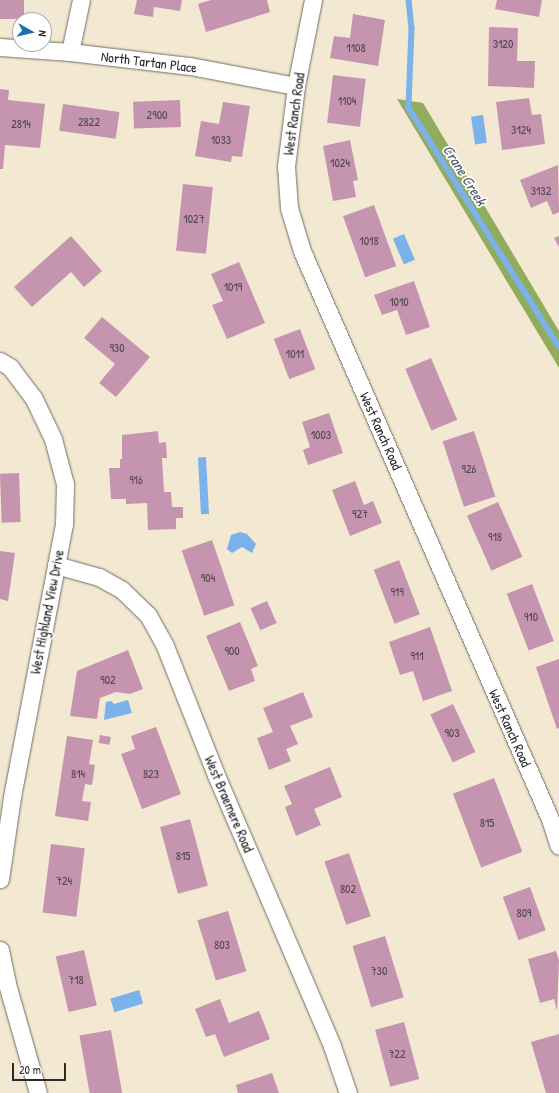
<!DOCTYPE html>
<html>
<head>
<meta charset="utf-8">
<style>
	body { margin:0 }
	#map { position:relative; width:559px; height:1093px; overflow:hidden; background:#f3e8d1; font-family:"Patrick Hand",sans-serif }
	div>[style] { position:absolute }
	.forest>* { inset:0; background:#91ac5e }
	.water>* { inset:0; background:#7ab2e9; transform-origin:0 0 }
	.stream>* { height:5.5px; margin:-2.75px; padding:0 2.75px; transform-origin:2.75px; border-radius:2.75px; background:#7ab2e9 }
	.building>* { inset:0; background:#c595af; transform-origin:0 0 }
	.roads { filter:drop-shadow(0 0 1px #716d65) drop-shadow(0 0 1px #716d65) }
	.street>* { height:17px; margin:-8.5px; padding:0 8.5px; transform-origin:8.5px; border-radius:8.5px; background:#fff }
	span { translate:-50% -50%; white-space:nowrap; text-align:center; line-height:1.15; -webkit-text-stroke:3.5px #fff; paint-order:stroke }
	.number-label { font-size:12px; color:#52464c }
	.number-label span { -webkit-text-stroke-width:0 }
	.street-label { font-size:14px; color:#2b2b2b }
	.water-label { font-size:15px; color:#475a6e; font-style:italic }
	.north { position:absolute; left:12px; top:12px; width:40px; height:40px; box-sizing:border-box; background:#fff; border:1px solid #aaa; border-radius:50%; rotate:98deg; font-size:11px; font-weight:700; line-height:16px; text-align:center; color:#2b2b2b }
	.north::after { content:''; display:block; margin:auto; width:14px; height:18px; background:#1f6fb2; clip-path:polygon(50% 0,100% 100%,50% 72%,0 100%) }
	.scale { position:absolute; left:12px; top:1063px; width:54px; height:18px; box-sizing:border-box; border:2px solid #2b2b2b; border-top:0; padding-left:5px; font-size:12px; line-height:14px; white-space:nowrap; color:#2b2b2b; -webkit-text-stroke:3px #fff; paint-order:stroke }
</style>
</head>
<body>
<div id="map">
	<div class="forest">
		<div style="clip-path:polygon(397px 99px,423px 103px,559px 331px,559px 368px)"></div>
	</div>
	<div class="water">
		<div style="left:483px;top:115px;width:28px;height:12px;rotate:82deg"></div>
		<div style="left:404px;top:234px;width:28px;height:12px;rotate:67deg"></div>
		<div style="left:206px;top:457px;width:57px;height:8px;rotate:87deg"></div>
		<div style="clip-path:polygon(240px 532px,247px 534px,256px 544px,252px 553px,242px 547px,232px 553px,227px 549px,231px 535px)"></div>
		<div style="clip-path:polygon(128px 700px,132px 713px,104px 720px,106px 702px,111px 701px,114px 704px)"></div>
		<div style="left:139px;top:990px;width:14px;height:30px;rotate:73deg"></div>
	</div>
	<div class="stream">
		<div style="left:409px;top:0;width:29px;rotate:84deg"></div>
		<div style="left:412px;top:29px;width:79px;rotate:92.2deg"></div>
		<div style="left:409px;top:108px;width:281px;rotate:57.8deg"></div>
	</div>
	<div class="building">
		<div style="left:0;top:0;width:24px;height:19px"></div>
		<div style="clip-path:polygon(137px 0,182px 0,180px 11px,154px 7px,153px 17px,134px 14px)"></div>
		<div style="clip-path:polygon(211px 0,267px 0,270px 12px,206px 32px,198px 4px)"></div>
		<div style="clip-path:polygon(497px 0,542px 0,539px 17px,495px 9px)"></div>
		<div style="clip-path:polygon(353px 14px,385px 20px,378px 66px,330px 58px,334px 36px,350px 38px)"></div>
		<div style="clip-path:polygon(489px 27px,518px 28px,517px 61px,535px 61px,534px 88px,488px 86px)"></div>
		<div style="left:333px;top:75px;width:33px;height:48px;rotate:7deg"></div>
		<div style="clip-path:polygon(0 89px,9px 90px,8px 100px,45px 104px,40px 148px,5px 145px,3px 169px,0 169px)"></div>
		<div style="clip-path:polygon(529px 98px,532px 115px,541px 114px,545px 144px,502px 150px,496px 102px)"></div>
		<div style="left:180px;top:100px;width:27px;height:47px;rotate:88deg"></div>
		<div style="clip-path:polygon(223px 102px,250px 106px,242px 157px,232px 156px,231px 162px,195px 156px,201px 121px,219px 124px)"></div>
		<div style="left:63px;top:104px;width:57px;height:27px;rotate:8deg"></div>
		<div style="clip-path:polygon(350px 140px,358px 180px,353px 181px,356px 197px,333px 201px,323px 146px)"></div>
		<div style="clip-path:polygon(558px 165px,559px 212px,553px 215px,547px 201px,531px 208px,520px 180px)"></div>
		<div style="left:183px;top:184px;width:30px;height:67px;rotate:6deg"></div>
		<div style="left:374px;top:205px;width:65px;height:33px;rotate:70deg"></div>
		<div style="clip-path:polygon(71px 236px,102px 271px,84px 287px,71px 272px,32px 307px,14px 287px)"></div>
		<div style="clip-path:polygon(559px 236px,559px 247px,554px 238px)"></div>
		<div style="clip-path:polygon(239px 262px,265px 323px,227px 339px,212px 305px,223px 301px,211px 274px)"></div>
		<div style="clip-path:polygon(414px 281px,430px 327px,406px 335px,397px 310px,382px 315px,374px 295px)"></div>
		<div style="clip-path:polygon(102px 317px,150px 357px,116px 397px,99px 383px,115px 364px,84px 338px)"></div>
		<div style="left:300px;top:329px;width:43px;height:28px;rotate:69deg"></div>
		<div style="left:431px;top:358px;width:67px;height:28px;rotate:67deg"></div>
		<div style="clip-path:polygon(329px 413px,343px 453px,308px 465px,303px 450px,310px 447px,302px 422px)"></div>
		<div style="clip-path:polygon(158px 431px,159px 443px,166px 442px,167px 458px,162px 458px,164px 492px,171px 492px,172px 507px,183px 507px,183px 518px,176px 518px,176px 529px,148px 530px,147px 503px,126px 504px,126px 499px,111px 499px,109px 468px,120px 468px,120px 459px,122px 459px,122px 435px)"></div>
		<div style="left:474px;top:431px;width:69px;height:33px;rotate:72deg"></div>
		<div style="left:19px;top:473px;width:49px;height:19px;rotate:88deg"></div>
		<div style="clip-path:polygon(355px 481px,364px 505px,373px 501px,382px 523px,350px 536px,332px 490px)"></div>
		<div style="left:498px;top:502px;width:60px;height:34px;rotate:66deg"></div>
		<div style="left:212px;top:540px;width:69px;height:32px;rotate:71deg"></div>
		<div style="clip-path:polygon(0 551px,15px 553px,8px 601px,0 599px)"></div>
		<div style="left:399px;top:560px;width:58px;height:27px;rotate:69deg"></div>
		<div style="left:532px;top:584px;width:61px;height:27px;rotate:69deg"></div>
		<div style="left:267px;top:601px;width:24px;height:18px;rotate:66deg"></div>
		<div style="clip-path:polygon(240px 622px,258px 666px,251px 669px,255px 681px,229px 691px,206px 636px)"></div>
		<div style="clip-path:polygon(430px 627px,452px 691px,423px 701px,413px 671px,400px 675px,389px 642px)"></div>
		<div style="clip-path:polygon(128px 650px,143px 689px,130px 694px,116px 692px,100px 698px,97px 719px,70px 716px,77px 671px)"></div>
		<div style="clip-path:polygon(559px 659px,559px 728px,557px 729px,536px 667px)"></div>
		<div style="clip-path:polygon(303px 692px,313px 717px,290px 726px,298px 744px,286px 749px,291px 761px,269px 770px,257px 738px,273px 732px,263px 708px)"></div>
		<div style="left:453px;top:704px;width:53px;height:25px;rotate:65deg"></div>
		<div style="clip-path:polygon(156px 727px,181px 794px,142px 809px,121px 754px,135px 749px,131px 736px)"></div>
		<div style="left:100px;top:735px;width:11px;height:8px;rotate:10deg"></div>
		<div style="clip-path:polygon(67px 736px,93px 740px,89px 764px,95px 765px,92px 785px,85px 784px,82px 801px,91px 802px,88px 821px,55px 816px)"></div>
		<div style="clip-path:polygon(330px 767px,342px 797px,314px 809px,321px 825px,296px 836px,285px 807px,292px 804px,284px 786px)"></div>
		<div style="left:494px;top:778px;width:79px;height:44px;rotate:69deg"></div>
		<div style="left:190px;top:819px;width:69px;height:31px;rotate:75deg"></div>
		<div style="left:51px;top:844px;width:34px;height:69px;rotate:7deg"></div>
		<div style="left:349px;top:853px;width:67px;height:26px;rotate:71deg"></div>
		<div style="left:530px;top:887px;width:46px;height:29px;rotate:70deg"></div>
		<div style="left:228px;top:911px;width:63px;height:32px;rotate:73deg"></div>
		<div style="left:385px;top:936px;width:64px;height:34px;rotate:73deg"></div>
		<div style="left:84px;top:950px;width:57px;height:29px;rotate:77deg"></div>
		<div style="clip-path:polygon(556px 951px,559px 961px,557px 1011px,554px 999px,540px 1003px,528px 959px)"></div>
		<div style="clip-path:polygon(220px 999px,229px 1023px,259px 1011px,270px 1039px,224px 1057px,215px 1034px,206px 1037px,195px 1009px)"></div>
		<div style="left:404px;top:1022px;width:59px;height:30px;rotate:75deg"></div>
		<div style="left:111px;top:1030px;width:64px;height:32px;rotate:80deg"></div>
		<div style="clip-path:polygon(559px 1034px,559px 1093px,546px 1093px,531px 1042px)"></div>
		<div style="clip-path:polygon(272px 1073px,279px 1093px,238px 1093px,236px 1085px)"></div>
	</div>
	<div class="roads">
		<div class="street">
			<div style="left:313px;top:0;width:88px;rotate:101.2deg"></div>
			<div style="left:296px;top:86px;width:81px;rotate:97.1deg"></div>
			<div style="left:286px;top:166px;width:42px;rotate:85.9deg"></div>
			<div style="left:289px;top:208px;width:45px;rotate:73.2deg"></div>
			<div style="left:302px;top:251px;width:620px;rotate:66.41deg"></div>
			<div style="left:550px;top:819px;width:28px;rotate:72deg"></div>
			<div style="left:0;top:47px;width:70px;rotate:4.1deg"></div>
			<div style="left:70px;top:52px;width:121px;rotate:6.7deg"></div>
			<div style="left:190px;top:66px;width:108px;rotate:10.7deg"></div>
			<div style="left:70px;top:52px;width:53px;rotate:-78.1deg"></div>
			<div style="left:0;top:361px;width:12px;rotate:31deg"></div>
			<div style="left:10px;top:367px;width:38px;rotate:53deg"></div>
			<div style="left:33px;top:397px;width:47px;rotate:64.5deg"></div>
			<div style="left:53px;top:439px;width:47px;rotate:75.1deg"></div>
			<div style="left:65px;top:484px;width:40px;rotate:91.4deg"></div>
			<div style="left:64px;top:524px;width:278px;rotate:100.8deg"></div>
			<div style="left:12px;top:797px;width:83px;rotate:98.3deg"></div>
			<div style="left:56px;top:565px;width:45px;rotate:15.6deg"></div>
			<div style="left:99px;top:577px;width:26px;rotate:29deg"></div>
			<div style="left:122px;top:590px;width:36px;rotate:44deg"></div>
			<div style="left:148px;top:615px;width:35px;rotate:61deg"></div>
			<div style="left:165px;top:646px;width:139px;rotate:68.4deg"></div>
			<div style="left:216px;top:775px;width:295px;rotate:66.8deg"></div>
			<div style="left:332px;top:1046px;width:50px;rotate:71.2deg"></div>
			<div style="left:0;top:950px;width:35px;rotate:78deg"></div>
			<div style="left:7px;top:984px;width:113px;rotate:74.1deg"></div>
		</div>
	</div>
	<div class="number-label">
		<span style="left:503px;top:44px">3120</span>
		<span style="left:356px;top:48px">1108</span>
		<span style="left:347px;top:101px">1104</span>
		<span style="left:157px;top:115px">2900</span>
		<span style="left:89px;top:122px">2822</span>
		<span style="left:21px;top:124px">2814</span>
		<span style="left:521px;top:130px">3124</span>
		<span style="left:221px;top:140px">1033</span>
		<span style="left:340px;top:163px">1024</span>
		<span style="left:541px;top:191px">3132</span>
		<span style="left:194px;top:219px">1027</span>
		<span style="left:369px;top:241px">1018</span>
		<span style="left:233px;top:287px">1019</span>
		<span style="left:399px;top:302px">1010</span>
		<span style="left:117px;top:348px">930</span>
		<span style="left:295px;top:354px">1011</span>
		<span style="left:321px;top:435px">1003</span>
		<span style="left:469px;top:469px">926</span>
		<span style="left:136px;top:480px">916</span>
		<span style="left:360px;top:514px">927</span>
		<span style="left:495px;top:537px">918</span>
		<span style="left:208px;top:578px">904</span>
		<span style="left:397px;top:592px">919</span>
		<span style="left:531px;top:617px">910</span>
		<span style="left:232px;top:651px">900</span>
		<span style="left:417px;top:656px">911</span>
		<span style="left:108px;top:680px">902</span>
		<span style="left:452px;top:733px">903</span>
		<span style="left:78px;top:774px">814</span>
		<span style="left:151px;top:774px">823</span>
		<span style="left:487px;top:823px">815</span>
		<span style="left:183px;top:856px">815</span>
		<span style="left:64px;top:881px">724</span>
		<span style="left:348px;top:889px">802</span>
		<span style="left:524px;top:913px">809</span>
		<span style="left:222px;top:945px">803</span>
		<span style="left:379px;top:971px">730</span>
		<span style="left:76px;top:980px">718</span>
		<span style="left:397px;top:1054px">722</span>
	</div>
	<div class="street-label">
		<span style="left:149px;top:62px;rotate:7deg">North Tartan Place</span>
		<span style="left:294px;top:114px;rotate:-82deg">West Ranch Road</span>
		<span style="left:381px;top:431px;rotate:66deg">West Ranch Road</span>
		<span style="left:47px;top:612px;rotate:-79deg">West Highland View Drive</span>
		<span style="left:510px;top:728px;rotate:66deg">West Ranch Road</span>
		<span style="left:229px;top:804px;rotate:67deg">West Braemere Road</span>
	</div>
	<div class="water-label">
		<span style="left:465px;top:175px;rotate:58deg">Crane Creek</span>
	</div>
	<div class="north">N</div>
	<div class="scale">20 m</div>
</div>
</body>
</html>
